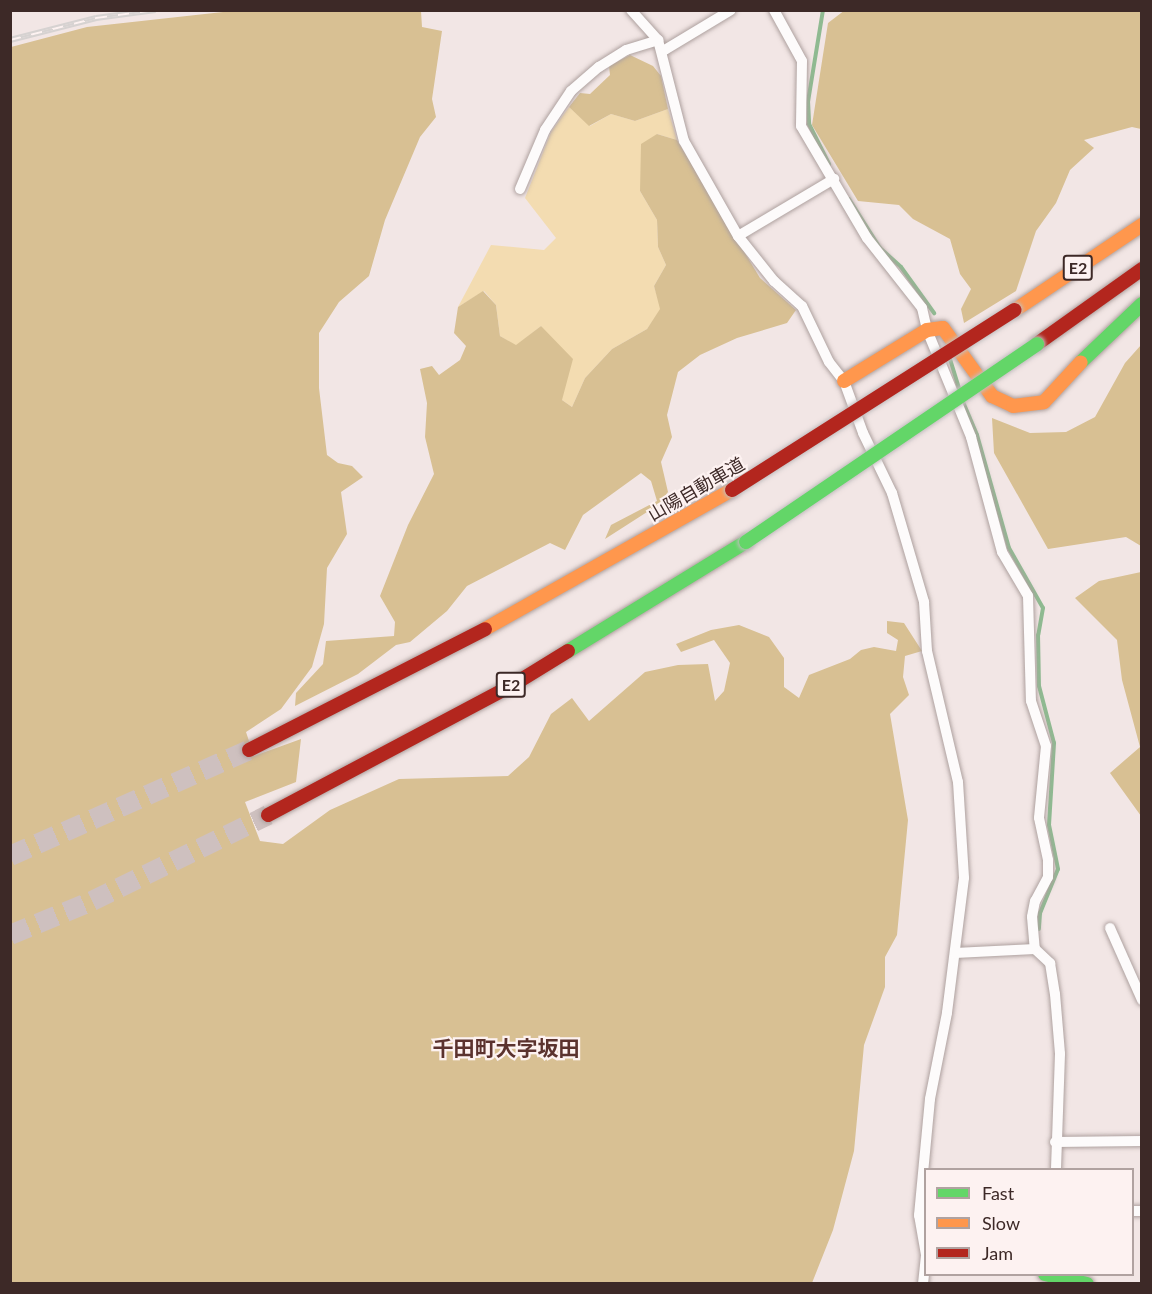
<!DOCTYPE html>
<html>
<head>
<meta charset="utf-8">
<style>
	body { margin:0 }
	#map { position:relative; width:1152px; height:1294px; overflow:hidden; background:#f2e6e5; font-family:Lato,"Noto Sans JP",sans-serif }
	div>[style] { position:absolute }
	.green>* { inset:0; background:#f3dcb1 }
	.forest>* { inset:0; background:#d8c093 }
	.stream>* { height:4px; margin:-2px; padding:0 2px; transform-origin:2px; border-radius:2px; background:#8fba91 }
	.highway-tunnel>* { height:20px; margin-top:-10px; transform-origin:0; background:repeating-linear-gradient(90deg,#cec0bf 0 20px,transparent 0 30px) }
	.roads { filter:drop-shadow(0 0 2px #aea19f) drop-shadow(0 0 2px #aea19f) }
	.street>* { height:10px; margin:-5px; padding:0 5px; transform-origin:5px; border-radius:5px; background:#fdfbfb }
	.fast>* { height:14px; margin:-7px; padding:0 7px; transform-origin:7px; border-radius:7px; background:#63d668 }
	.slow>* { height:14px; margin:-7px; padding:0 7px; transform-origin:7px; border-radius:7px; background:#ff974d }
	.jam>* { height:14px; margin:-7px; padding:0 7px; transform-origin:7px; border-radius:7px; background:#b3261e }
	.rail>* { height:6px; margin-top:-3px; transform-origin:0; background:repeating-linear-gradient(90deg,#fdf2f1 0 11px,#d6d2d1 0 22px); box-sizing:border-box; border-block:2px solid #d6d2d1 }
	.bridges { filter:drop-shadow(0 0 2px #c2bdbe) drop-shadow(0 0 2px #c2bdbe) }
	.fast-bridge>* { height:14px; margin:-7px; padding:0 7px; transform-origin:7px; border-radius:7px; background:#63d668 }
	.jam-bridge>* { height:14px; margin:-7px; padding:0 7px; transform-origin:7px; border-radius:7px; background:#b3261e }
	span { translate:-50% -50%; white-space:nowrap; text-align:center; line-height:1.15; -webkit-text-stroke:4.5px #fdf2f1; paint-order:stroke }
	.shield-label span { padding:2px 4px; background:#fdf2f1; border:2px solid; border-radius:4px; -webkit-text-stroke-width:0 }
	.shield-label { font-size:16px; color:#3d2927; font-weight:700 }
	.street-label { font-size:18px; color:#3d2927 }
	.quarter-label { font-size:21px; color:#5b322e; font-weight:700 }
	.frame { position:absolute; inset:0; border:12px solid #3d2927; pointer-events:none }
	.legend { position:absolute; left:924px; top:1168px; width:210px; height:108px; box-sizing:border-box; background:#fdf2f1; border:2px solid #b0a2a0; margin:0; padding:8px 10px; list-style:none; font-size:18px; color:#3d2927 }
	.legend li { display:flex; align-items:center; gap:12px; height:30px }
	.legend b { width:30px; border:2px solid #b0a2a0 }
</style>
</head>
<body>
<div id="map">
	<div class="green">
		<div style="clip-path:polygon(569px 107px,590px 126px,611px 114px,635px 121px,668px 109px,677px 140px,657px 134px,640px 191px,657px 220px,658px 247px,666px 265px,654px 286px,661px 309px,647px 329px,612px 349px,585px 378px,572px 407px,562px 400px,541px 326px,516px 346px,500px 336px,496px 305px,484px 291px,458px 307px,491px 245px,544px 250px,556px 238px,525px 198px,551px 132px)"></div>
	</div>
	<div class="forest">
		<div style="clip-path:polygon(845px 10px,1141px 11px,1141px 129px,1132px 127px,1084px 140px,1094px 148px,1070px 170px,1056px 203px,1036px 231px,1016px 291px,964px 323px,961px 309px,971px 289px,960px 274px,950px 239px,913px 219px,899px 205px,858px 201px,812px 125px,828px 23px)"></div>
		<div style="clip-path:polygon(232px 11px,421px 11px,422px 27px,442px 31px,432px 99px,436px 117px,420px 137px,385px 220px,369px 276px,339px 302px,319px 333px,319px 388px,327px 455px,338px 463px,352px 466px,363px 477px,341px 492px,347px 534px,327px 568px,324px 624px,312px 667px,281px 709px,246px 732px,254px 756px,301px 739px,296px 782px,245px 802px,260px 841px,283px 844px,330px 810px,399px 779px,508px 776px,529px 757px,551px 714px,572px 698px,589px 721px,645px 672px,678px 665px,708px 664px,715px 701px,724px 691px,730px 663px,714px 640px,681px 652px,676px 644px,711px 630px,739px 625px,769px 637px,784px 658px,784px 687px,799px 698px,809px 675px,850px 659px,861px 650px,874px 647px,896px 651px,898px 640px,887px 633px,887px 621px,904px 623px,922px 651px,905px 656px,903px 677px,909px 695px,890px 714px,908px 820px,897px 935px,885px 957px,885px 987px,864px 1045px,854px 1151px,833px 1230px,812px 1283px,11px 1284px,11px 47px,87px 27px)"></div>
		<div style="clip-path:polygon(630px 55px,653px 66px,661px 76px,668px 109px,635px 121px,611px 114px,589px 126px,569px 107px,580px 93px,590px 94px,610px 75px,609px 66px)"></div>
		<div style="clip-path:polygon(657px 134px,677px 140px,760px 278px,796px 310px,787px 323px,737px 338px,700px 355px,678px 372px,667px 415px,672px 437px,661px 462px,668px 492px,658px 505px,605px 539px,611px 525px,657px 501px,651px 481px,641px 473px,583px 515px,565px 550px,550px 543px,467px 586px,447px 611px,410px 642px,396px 645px,358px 674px,295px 706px,296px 693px,323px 664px,326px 641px,394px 636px,395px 622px,380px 596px,408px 525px,434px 474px,425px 437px,427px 403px,420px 369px,432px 366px,439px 375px,460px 360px,466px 346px,454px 333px,458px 307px,483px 291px,496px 305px,500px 336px,516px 345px,541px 326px,573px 359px,562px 400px,572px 407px,585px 378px,612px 349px,647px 329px,660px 309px,654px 286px,666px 265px,658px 247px,657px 220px,640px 191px,641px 144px)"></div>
		<div style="clip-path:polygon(1141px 345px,1141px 546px,1126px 537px,1048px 549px,994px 453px,992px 418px,1030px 433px,1066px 432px,1095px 417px,1125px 363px)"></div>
		<div style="clip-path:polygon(1141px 572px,1142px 572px,1141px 816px,1110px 773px,1140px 747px,1122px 680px,1117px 640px,1075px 598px,1099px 581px)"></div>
	</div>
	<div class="stream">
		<div style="left:823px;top:10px;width:93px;rotate:99.3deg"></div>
		<div style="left:808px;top:102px;width:22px;rotate:87deg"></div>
		<div style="left:809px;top:124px;width:45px;rotate:63.4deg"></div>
		<div style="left:849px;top:199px;width:58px;rotate:57.7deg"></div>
		<div style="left:880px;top:248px;width:28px;rotate:42deg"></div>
		<div style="left:901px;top:267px;width:57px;rotate:54.3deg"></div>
		<div style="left:950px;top:359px;width:31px;rotate:73deg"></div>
		<div style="left:963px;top:402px;width:36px;rotate:67deg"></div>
		<div style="left:977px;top:435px;width:117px;rotate:74.2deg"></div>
		<div style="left:1009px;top:548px;width:69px;rotate:60.5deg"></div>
		<div style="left:1043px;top:608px;width:27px;rotate:100deg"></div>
		<div style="left:1038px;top:635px;width:51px;rotate:88.9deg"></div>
		<div style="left:1039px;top:686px;width:59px;rotate:75.3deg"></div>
		<div style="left:1054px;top:743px;width:82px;rotate:93.5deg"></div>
		<div style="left:1049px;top:825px;width:45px;rotate:78.4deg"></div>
		<div style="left:1058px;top:869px;width:48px;rotate:112.2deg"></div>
		<div style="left:1040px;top:913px;width:16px;rotate:94deg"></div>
	</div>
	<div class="highway-tunnel">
		<div style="left:10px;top:856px;width:261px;rotate:-23.9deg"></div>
		<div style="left:10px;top:935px;width:89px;rotate:-22.5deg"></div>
		<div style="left:92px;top:901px;width:196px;rotate:-26deg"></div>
	</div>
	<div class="roads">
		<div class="street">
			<div style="left:631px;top:10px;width:40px;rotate:48deg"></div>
			<div style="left:658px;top:40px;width:104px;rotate:75.6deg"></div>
			<div style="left:684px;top:141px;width:109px;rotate:60.4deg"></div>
			<div style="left:738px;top:236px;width:58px;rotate:51.3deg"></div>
			<div style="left:774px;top:281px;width:38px;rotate:42deg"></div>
			<div style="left:802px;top:306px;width:62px;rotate:64.3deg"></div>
			<div style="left:829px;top:362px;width:24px;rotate:52deg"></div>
			<div style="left:844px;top:381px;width:55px;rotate:69.9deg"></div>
			<div style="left:863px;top:433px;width:67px;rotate:64.2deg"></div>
			<div style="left:892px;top:493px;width:114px;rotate:73.6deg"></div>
			<div style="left:924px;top:602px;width:49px;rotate:86.5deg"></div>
			<div style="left:927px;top:651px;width:135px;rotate:76.7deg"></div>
			<div style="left:958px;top:782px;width:96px;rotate:86.4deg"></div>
			<div style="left:964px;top:878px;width:136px;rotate:97.2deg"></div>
			<div style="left:947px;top:1013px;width:88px;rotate:101.2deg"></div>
			<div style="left:930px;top:1099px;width:117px;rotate:95.4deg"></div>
			<div style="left:919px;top:1215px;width:40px;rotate:80deg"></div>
			<div style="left:774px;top:10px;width:58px;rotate:61.2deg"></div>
			<div style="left:802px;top:61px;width:65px;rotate:90.9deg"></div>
			<div style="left:801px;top:126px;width:130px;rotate:59.5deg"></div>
			<div style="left:867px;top:238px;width:89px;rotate:51.8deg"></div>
			<div style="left:922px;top:308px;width:23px;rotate:77deg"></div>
			<div style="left:927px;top:330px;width:116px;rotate:67.6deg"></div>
			<div style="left:971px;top:437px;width:119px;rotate:74.9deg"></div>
			<div style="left:1002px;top:552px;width:51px;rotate:59.4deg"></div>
			<div style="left:1028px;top:596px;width:105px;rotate:88.4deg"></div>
			<div style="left:1031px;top:701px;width:47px;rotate:71.6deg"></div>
			<div style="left:1046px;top:746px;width:72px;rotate:95.6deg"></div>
			<div style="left:1039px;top:818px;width:43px;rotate:77.9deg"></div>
			<div style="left:1048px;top:860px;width:17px;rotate:90deg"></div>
			<div style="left:1048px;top:877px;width:27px;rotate:118deg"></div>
			<div style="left:1035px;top:901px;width:16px;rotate:101deg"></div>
			<div style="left:1032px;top:917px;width:32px;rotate:85deg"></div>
			<div style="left:1035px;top:949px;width:21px;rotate:43deg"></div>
			<div style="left:1050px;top:963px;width:31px;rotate:81deg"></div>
			<div style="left:1055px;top:994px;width:60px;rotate:85.2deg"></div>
			<div style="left:1060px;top:1054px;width:116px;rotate:92deg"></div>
			<div style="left:663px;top:51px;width:79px;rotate:-31.1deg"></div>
			<div style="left:520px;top:189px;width:64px;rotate:-67deg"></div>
			<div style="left:545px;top:130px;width:47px;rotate:-56.3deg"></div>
			<div style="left:571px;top:91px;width:37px;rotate:-41deg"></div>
			<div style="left:599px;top:67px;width:32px;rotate:-32deg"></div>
			<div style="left:626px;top:50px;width:34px;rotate:-17deg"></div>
			<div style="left:738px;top:236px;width:112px;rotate:-30.7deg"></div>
			<div style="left:1110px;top:928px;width:79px;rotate:66deg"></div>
			<div style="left:955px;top:953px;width:80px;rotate:-2.9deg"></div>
			<div style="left:1055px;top:1142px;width:87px;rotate:-0.7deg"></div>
			<div style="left:1132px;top:1211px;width:10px"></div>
			<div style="left:923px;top:1284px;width:28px;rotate:-84deg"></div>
		</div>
		<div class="fast">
			<div style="left:1081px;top:362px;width:84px;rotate:-43.6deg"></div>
			<div style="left:568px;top:651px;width:209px;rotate:-31.5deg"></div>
			<div style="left:1045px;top:1274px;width:43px;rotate:13.4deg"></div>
		</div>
		<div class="slow">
			<div style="left:1015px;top:310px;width:153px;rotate:-33.8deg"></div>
			<div style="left:844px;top:381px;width:97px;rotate:-31.6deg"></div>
			<div style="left:927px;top:330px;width:16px;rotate:-7deg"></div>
			<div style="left:943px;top:328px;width:84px;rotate:54.2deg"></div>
			<div style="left:992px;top:396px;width:23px;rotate:25deg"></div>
			<div style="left:1013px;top:406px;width:31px;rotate:-7deg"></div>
			<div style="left:1044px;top:402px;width:54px;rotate:-47.2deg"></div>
			<div style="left:485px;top:629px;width:283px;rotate:-29.4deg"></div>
		</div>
		<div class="jam">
			<div style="left:1037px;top:344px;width:129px;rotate:-35.5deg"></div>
			<div style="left:249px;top:750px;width:265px;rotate:-27.1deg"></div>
			<div style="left:268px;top:815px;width:281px;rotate:-28deg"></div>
			<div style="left:516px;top:683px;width:61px;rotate:-31.6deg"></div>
		</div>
	</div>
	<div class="rail">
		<div style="left:10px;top:40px;width:89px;rotate:-14.3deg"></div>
		<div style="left:96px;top:18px;width:60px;rotate:-7.7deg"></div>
	</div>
	<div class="bridges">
		<div class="fast-bridge">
			<div style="left:746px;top:542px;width:352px;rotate:-34.2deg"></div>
		</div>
		<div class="jam-bridge">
			<div style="left:732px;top:490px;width:335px;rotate:-32.5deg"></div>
		</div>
	</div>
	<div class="shield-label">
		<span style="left:1078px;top:268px">E2</span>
		<span style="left:511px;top:685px">E2</span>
	</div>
	<div class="street-label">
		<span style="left:696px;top:489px;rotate:-30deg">山陽自動車道</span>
	</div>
	<div class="quarter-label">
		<span style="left:506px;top:1048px">千田町大字坂田</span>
	</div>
	<div class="frame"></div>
	<ul class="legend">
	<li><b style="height:8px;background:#63d668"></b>Fast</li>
	<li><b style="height:8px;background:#ff974d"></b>Slow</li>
	<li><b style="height:8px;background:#b3261e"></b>Jam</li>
	</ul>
</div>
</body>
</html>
